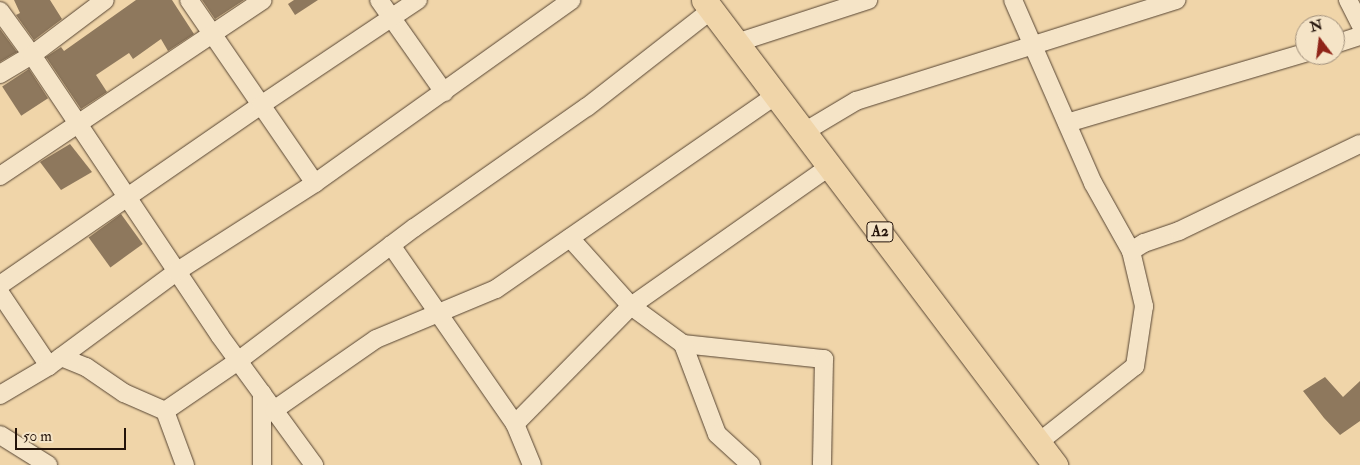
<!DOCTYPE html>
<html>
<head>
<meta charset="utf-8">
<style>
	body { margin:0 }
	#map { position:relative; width:1360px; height:465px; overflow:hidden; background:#f0d5a9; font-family:"IM FELL Double Pica",serif }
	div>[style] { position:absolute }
	.building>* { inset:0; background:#8e785d; transform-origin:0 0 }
	.roads { filter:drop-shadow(0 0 1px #564432) drop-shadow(0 0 1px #564432) }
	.minor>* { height:18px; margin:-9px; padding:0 9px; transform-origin:9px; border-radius:9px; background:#f5e4c7 }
	.highway>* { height:25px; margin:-12.5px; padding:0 12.5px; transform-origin:12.5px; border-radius:12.5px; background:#f0d5a9 }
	span { translate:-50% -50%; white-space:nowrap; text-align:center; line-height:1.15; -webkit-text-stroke:5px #f5e4c7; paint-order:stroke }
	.shield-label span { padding:1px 4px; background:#f5e4c7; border:1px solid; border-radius:4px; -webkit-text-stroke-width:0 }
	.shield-label { font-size:15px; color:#23130a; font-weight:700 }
	.north { position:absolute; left:1295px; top:15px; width:50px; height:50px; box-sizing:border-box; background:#f5e4c7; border:1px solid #a1907b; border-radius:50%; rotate:345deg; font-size:14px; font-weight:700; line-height:20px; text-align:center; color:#23130a }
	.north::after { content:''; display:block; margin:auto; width:18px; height:22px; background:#8f2418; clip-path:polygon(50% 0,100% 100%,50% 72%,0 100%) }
	.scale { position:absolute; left:15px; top:428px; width:111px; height:22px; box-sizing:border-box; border:2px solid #23130a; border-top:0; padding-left:6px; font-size:15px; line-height:18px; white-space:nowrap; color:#23130a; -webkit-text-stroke:4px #f5e4c7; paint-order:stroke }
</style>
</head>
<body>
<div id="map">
	<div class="building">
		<div style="clip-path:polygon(14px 0,50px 0,62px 19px,34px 40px,16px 15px,20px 13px)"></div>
		<div style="clip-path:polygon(136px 0,172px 0,194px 34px,168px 51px,161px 39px,133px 59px,129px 53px,96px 75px,107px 92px,81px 109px,46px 57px,61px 47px,64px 51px)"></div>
		<div style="clip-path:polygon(202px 0,244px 0,215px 19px)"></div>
		<div style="clip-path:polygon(294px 0,318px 0,295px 15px,288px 4px)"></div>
		<div style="clip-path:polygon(0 29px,17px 52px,0 62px)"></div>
		<div style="left:29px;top:69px;width:35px;height:32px;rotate:57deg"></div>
		<div style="clip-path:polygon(70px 144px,92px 172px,61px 190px,40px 162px)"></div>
		<div style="left:121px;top:214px;width:37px;height:40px;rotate:54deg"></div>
		<div style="clip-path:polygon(1325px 377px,1343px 397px,1360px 381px,1360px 421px,1340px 435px,1324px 418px,1303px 391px)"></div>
	</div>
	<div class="roads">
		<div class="minor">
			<div style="left:189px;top:0;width:222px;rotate:55.5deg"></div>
			<div style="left:379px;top:0;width:113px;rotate:54.8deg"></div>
			<div style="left:1013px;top:0;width:200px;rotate:66.4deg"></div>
			<div style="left:1093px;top:183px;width:78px;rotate:60.8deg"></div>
			<div style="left:1131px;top:251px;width:57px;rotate:76.7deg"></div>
			<div style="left:1144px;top:306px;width:61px;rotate:98.5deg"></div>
			<div style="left:1135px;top:366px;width:124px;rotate:141.6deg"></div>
			<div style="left:1348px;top:0;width:27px;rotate:63deg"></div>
			<div style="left:0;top:11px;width:54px;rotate:54deg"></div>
			<div style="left:32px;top:55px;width:338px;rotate:56.2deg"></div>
			<div style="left:220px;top:336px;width:160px;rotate:53.9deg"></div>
			<div style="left:736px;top:43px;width:139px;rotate:-18deg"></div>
			<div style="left:1335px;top:44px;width:26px;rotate:-18deg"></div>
			<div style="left:0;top:74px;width:37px;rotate:-31deg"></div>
			<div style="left:32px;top:55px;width:91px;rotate:-37deg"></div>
			<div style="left:1067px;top:123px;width:248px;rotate:-16.4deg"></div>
			<div style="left:804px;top:132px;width:61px;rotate:-30.8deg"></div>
			<div style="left:856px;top:101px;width:336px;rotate:-17.5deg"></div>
			<div style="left:0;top:176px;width:316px;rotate:-33.8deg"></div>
			<div style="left:570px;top:238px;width:91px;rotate:48.1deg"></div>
			<div style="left:631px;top:306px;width:64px;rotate:36.2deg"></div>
			<div style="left:683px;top:344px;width:142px;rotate:6.1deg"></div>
			<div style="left:824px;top:359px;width:106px;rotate:91.1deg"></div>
			<div style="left:391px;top:245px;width:218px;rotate:55.3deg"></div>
			<div style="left:515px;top:424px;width:44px;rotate:67.5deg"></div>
			<div style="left:1131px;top:251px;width:15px;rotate:-32deg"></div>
			<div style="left:1144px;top:243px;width:37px;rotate:-19deg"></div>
			<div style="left:1179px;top:231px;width:201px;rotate:-25.7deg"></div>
			<div style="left:0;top:285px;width:317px;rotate:-34.6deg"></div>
			<div style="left:261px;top:105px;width:189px;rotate:-33.8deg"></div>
			<div style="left:0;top:293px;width:88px;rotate:56.1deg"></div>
			<div style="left:683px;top:344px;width:96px;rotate:69.3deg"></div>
			<div style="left:717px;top:434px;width:46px;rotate:42.4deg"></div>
			<div style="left:61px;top:357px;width:27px;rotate:22deg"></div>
			<div style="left:86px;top:367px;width:46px;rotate:34.4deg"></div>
			<div style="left:124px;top:393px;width:45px;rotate:23.7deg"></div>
			<div style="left:165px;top:411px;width:58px;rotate:69.7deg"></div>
			<div style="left:262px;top:393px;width:72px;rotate:90deg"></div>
			<div style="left:0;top:395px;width:57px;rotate:-30.6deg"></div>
			<div style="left:49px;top:366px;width:158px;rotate:-36.5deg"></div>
			<div style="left:176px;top:272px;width:165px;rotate:-32.6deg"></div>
			<div style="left:315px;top:183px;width:315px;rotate:-35.5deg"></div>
			<div style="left:274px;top:410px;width:124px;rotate:-34.8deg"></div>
			<div style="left:376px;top:339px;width:130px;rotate:-22.6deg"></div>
			<div style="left:496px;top:289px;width:341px;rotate:-34.7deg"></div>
			<div style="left:165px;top:411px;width:88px;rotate:-34.4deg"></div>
			<div style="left:238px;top:361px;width:221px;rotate:-37.1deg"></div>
			<div style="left:414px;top:228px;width:211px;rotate:-35deg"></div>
			<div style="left:587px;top:107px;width:157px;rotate:-38deg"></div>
			<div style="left:515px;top:424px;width:165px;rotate:-45.5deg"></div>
			<div style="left:631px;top:306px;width:243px;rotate:-35.1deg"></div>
			<div style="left:0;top:435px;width:57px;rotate:32deg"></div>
		</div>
		<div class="highway">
			<div style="left:704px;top:0;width:583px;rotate:52.95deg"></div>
		</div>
	</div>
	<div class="shield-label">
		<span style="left:880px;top:232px">A2</span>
	</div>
	<div class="north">N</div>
	<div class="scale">50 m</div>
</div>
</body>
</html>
